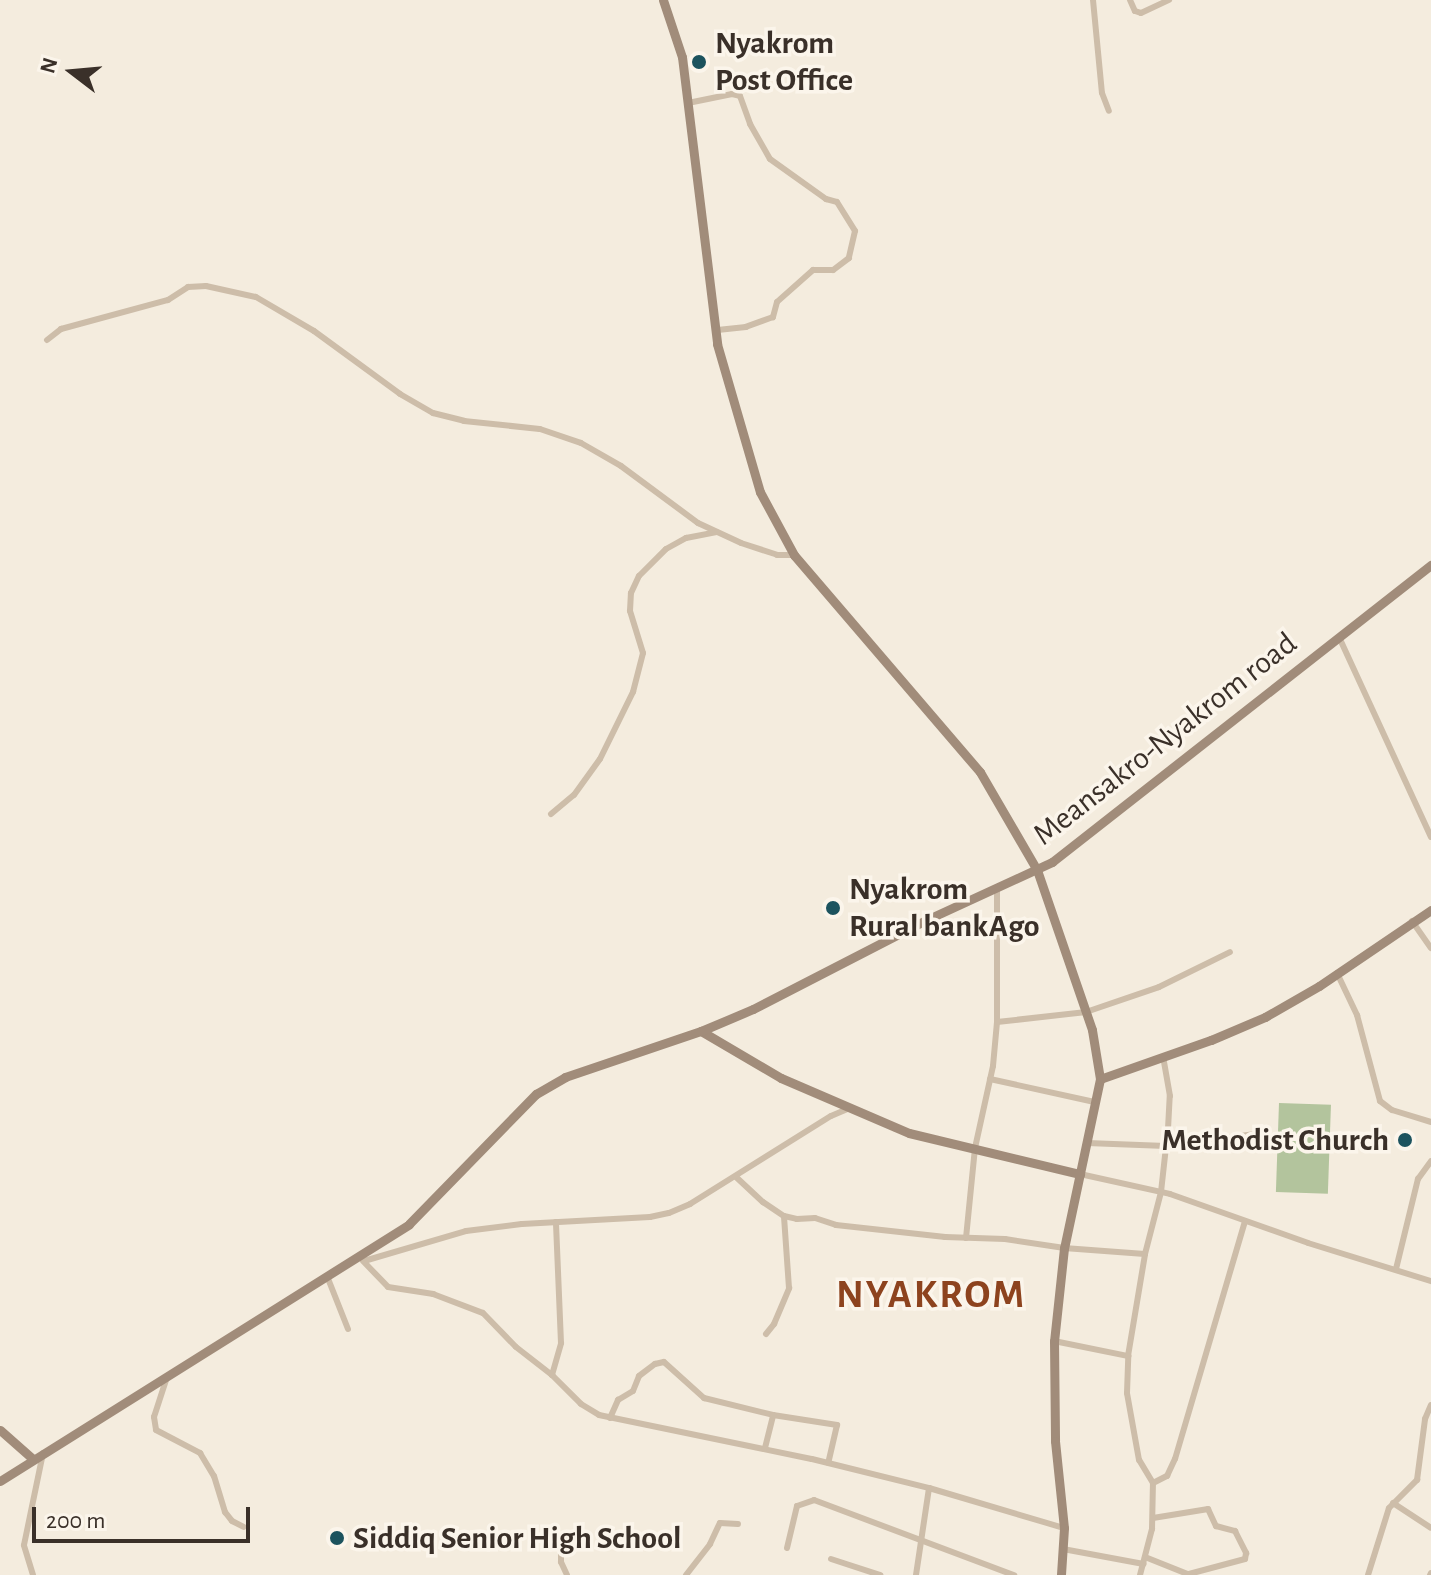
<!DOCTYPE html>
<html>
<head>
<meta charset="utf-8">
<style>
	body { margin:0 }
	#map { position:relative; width:1431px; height:1575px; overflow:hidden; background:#f4ecde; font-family:"Alegreya Sans",sans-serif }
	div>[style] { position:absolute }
	.green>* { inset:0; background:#b3c49d; transform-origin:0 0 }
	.street>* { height:6px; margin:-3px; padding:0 3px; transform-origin:3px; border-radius:3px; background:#cdbda9 }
	.secondary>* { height:9px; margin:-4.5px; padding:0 4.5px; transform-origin:4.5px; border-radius:4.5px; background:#a18c7a }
	.dots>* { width:22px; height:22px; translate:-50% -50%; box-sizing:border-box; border:4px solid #fbf5eb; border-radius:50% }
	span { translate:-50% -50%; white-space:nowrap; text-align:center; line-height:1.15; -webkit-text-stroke:7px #fbf5eb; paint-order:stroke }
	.poi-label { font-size:32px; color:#3a3029; font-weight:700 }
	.left { translate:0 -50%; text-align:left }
	.right { translate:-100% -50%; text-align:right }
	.street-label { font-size:32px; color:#3a3029 }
	.district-label { font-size:40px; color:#8d431e; font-weight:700; letter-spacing:2px }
	.north { position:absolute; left:32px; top:32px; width:80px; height:80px; -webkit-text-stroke:6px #fbf5eb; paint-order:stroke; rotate:286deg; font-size:22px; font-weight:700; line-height:32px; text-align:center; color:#3a3029 }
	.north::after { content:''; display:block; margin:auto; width:28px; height:36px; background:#3a3029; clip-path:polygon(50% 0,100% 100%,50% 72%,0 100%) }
	.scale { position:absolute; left:32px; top:1507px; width:218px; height:36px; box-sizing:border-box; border:4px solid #3a3029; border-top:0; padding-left:10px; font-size:24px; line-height:28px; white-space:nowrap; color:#3a3029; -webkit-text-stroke:6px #fbf5eb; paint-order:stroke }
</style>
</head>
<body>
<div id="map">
	<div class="green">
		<div style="left:1279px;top:1103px;width:52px;height:89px;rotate:2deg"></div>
	</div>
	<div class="street">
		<div style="left:1093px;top:0;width:93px;rotate:84.5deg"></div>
		<div style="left:1102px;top:93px;width:19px;rotate:69deg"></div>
		<div style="left:1130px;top:0;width:12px;rotate:66deg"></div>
		<div style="left:1135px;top:11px;width:6px;rotate:18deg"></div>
		<div style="left:1141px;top:13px;width:31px;rotate:-25deg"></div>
		<div style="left:688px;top:103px;width:45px;rotate:-11.6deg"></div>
		<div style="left:732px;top:94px;width:8px;rotate:14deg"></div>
		<div style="left:740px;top:96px;width:30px;rotate:70deg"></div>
		<div style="left:750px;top:124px;width:40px;rotate:60.3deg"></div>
		<div style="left:770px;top:159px;width:69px;rotate:35.5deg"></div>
		<div style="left:826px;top:199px;width:11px;rotate:15deg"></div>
		<div style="left:837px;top:202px;width:34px;rotate:58deg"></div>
		<div style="left:855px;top:231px;width:28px;rotate:103deg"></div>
		<div style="left:849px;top:258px;width:20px;rotate:143deg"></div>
		<div style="left:833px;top:270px;width:20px;rotate:180deg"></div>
		<div style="left:813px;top:270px;width:48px;rotate:138.4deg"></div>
		<div style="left:777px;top:302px;width:16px;rotate:105deg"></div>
		<div style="left:773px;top:317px;width:29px;rotate:160deg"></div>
		<div style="left:746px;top:327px;width:31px;rotate:174deg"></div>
		<div style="left:47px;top:340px;width:18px;rotate:-38deg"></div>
		<div style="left:61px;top:329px;width:111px;rotate:-15.2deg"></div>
		<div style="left:168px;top:300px;width:24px;rotate:-33deg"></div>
		<div style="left:188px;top:287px;width:18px;rotate:-3deg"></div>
		<div style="left:206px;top:286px;width:51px;rotate:12.4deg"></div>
		<div style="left:256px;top:297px;width:67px;rotate:30.4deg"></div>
		<div style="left:314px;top:331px;width:107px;rotate:36.2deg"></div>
		<div style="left:400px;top:394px;width:38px;rotate:30deg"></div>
		<div style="left:433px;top:413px;width:32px;rotate:14deg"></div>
		<div style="left:464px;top:421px;width:76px;rotate:6deg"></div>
		<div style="left:540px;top:429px;width:43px;rotate:18.9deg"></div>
		<div style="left:581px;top:443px;width:46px;rotate:29.9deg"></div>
		<div style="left:621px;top:466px;width:96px;rotate:36.5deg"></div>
		<div style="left:698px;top:523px;width:47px;rotate:24.9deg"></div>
		<div style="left:741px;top:543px;width:38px;rotate:18deg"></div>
		<div style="left:777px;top:555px;width:17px"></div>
		<div style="left:1339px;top:637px;width:220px;rotate:65.3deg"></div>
		<div style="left:551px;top:814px;width:30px;rotate:-40deg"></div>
		<div style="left:574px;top:795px;width:44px;rotate:-54.2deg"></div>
		<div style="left:600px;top:759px;width:75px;rotate:-63.8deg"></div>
		<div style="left:633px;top:692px;width:40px;rotate:-75.6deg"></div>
		<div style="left:643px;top:653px;width:44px;rotate:-107.2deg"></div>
		<div style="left:630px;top:611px;width:18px;rotate:-87deg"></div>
		<div style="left:631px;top:593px;width:19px;rotate:-65deg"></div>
		<div style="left:639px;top:576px;width:38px;rotate:-45deg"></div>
		<div style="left:666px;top:549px;width:23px;rotate:-29deg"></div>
		<div style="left:686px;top:538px;width:31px;rotate:-11deg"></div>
		<div style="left:1412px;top:921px;width:33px;rotate:55deg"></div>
		<div style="left:1337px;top:973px;width:47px;rotate:64.5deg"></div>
		<div style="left:1357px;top:1015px;width:89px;rotate:75deg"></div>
		<div style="left:1380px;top:1101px;width:15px;rotate:37deg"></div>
		<div style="left:1392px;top:1110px;width:41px;rotate:17.1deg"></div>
		<div style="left:997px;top:1022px;width:90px;rotate:-6.4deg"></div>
		<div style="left:1086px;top:1012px;width:77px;rotate:-18.9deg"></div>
		<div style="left:1159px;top:987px;width:79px;rotate:-26.2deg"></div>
		<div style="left:990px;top:1079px;width:107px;rotate:12.4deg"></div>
		<div style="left:1087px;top:1143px;width:79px;rotate:2.2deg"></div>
		<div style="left:1166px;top:1146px;width:90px;rotate:-7.7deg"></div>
		<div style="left:1080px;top:1174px;width:92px;rotate:12.5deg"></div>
		<div style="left:1170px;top:1194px;width:146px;rotate:19.5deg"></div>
		<div style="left:1308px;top:1243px;width:129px;rotate:17.2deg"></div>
		<div style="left:736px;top:1177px;width:37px;rotate:43deg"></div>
		<div style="left:763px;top:1202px;width:25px;rotate:34deg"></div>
		<div style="left:784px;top:1216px;width:13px;rotate:13deg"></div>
		<div style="left:797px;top:1219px;width:18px;rotate:-3deg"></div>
		<div style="left:815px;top:1218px;width:22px;rotate:18deg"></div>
		<div style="left:836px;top:1225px;width:110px;rotate:6.3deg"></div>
		<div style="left:945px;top:1237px;width:60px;rotate:1.9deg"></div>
		<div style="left:1005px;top:1239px;width:60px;rotate:8.7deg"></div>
		<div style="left:1064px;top:1248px;width:81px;rotate:4.2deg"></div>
		<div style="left:966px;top:1238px;width:90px;rotate:-84.3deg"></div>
		<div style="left:975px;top:1148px;width:84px;rotate:-77.6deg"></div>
		<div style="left:993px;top:1066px;width:44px;rotate:-84.8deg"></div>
		<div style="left:997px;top:1022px;width:133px;rotate:-90deg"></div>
		<div style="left:363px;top:1261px;width:36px;rotate:46deg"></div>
		<div style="left:388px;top:1287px;width:46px;rotate:8.8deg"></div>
		<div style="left:433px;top:1294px;width:53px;rotate:20.8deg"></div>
		<div style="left:483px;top:1313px;width:47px;rotate:45.9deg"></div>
		<div style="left:516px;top:1347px;width:46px;rotate:37.9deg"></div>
		<div style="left:552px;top:1375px;width:41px;rotate:45deg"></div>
		<div style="left:581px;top:1404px;width:21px;rotate:31deg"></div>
		<div style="left:599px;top:1415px;width:217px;rotate:11.7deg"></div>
		<div style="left:812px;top:1459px;width:121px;rotate:13.9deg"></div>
		<div style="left:929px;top:1488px;width:141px;rotate:16.5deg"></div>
		<div style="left:364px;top:1261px;width:106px;rotate:-16.4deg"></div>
		<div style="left:466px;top:1231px;width:56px;rotate:-7.1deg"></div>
		<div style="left:522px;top:1224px;width:128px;rotate:-3.1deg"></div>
		<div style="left:650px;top:1217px;width:19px;rotate:-12deg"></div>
		<div style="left:669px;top:1213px;width:23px;rotate:-23deg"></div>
		<div style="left:690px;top:1204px;width:166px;rotate:-32deg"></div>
		<div style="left:831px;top:1116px;width:21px;rotate:-23deg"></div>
		<div style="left:1396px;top:1269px;width:93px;rotate:-76.3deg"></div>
		<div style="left:1418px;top:1179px;width:22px;rotate:-54deg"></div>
		<div style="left:327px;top:1276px;width:57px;rotate:68.4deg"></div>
		<div style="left:766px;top:1334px;width:13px;rotate:-51deg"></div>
		<div style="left:774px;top:1324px;width:39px;rotate:-67deg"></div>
		<div style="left:789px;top:1288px;width:72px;rotate:-94deg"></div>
		<div style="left:1054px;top:1341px;width:76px;rotate:11.5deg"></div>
		<div style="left:552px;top:1375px;width:33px;rotate:-74deg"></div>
		<div style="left:561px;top:1343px;width:121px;rotate:-92.4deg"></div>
		<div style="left:167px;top:1377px;width:42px;rotate:108deg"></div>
		<div style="left:154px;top:1417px;width:13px;rotate:81deg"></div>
		<div style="left:156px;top:1430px;width:50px;rotate:27.6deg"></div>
		<div style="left:200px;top:1453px;width:27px;rotate:59deg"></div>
		<div style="left:214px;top:1476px;width:38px;rotate:73deg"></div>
		<div style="left:225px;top:1512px;width:11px;rotate:52deg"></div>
		<div style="left:232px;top:1521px;width:13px;rotate:27deg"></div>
		<div style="left:610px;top:1418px;width:20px;rotate:-66deg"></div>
		<div style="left:618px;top:1400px;width:17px;rotate:-31deg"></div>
		<div style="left:633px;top:1391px;width:16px;rotate:-68deg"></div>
		<div style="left:639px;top:1376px;width:20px;rotate:-37deg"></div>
		<div style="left:655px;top:1364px;width:9px;rotate:-13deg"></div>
		<div style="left:664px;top:1362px;width:54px;rotate:42deg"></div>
		<div style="left:704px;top:1398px;width:71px;rotate:13.8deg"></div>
		<div style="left:773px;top:1415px;width:65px;rotate:8.9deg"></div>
		<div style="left:837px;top:1425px;width:39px;rotate:103deg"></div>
		<div style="left:765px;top:1448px;width:34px;rotate:-76deg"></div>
		<div style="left:1153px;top:1483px;width:27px;rotate:-121deg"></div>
		<div style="left:1139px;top:1460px;width:68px;rotate:-100.2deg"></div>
		<div style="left:1127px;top:1393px;width:37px;rotate:-88deg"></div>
		<div style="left:1128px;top:1356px;width:103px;rotate:-80.5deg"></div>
		<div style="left:1145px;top:1254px;width:64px;rotate:-75.5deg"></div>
		<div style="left:1161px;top:1192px;width:63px;rotate:-83.7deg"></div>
		<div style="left:1168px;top:1129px;width:33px;rotate:-87deg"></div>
		<div style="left:1170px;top:1096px;width:39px;rotate:-100deg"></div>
		<div style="left:1393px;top:1503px;width:45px;rotate:33.3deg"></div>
		<div style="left:1153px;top:1518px;width:56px;rotate:-9.3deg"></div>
		<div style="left:1208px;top:1509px;width:19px;rotate:65deg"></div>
		<div style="left:1216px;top:1526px;width:20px;rotate:15deg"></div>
		<div style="left:1235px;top:1531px;width:25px;rotate:63deg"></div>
		<div style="left:1246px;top:1553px;width:6px;rotate:99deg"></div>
		<div style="left:1245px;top:1559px;width:58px;rotate:165deg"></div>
		<div style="left:561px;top:1545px;width:17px;rotate:90deg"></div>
		<div style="left:561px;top:1562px;width:14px;rotate:65deg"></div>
		<div style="left:787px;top:1548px;width:43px;rotate:-76.6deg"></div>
		<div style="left:797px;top:1506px;width:18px;rotate:-19deg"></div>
		<div style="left:814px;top:1500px;width:214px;rotate:20.6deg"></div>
		<div style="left:1063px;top:1549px;width:82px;rotate:10.5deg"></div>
		<div style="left:1145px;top:1557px;width:48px;rotate:21.8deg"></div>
		<div style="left:831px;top:1559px;width:52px;rotate:18.1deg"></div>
		<div style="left:33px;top:1575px;width:31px;rotate:-107deg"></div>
		<div style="left:24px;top:1545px;width:94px;rotate:-78.3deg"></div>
		<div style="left:686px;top:1575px;width:39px;rotate:-52deg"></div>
		<div style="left:710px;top:1544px;width:23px;rotate:-65deg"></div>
		<div style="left:720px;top:1523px;width:18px;rotate:3deg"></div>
		<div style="left:916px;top:1575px;width:88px;rotate:-81.5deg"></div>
		<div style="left:1140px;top:1575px;width:48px;rotate:-75.4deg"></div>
		<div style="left:1152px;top:1529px;width:46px;rotate:-88.8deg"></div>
		<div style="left:1153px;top:1483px;width:16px;rotate:-27deg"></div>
		<div style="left:1167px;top:1476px;width:19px;rotate:-65deg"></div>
		<div style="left:1175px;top:1459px;width:248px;rotate:-73.6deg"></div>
		<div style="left:1368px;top:1575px;width:70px;rotate:-72.6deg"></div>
		<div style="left:1389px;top:1508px;width:40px;rotate:-45deg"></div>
		<div style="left:1417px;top:1480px;width:62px;rotate:-82.5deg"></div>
		<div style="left:1425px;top:1419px;width:15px;rotate:-67deg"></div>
		<div style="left:1430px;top:1575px;width:2px;rotate:-63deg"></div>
	</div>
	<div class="secondary">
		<div style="left:663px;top:0;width:60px;rotate:71.6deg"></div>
		<div style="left:682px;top:57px;width:289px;rotate:83deg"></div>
		<div style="left:717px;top:344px;width:154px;rotate:73.8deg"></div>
		<div style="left:760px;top:492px;width:72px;rotate:61.6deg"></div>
		<div style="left:794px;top:555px;width:286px;rotate:49.4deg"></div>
		<div style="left:980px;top:772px;width:113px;rotate:59.8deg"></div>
		<div style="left:1037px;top:870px;width:169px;rotate:71deg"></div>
		<div style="left:1092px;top:1030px;width:50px;rotate:80.7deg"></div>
		<div style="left:1100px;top:1079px;width:173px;rotate:102deg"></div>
		<div style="left:1064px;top:1248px;width:94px;rotate:96.1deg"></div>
		<div style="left:1054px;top:1341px;width:100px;rotate:89.4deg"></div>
		<div style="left:1055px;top:1441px;width:87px;rotate:84.1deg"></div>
		<div style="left:1064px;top:1528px;width:47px;rotate:93.7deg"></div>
		<div style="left:701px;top:1031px;width:93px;rotate:30.4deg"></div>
		<div style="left:781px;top:1078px;width:139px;rotate:23.3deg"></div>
		<div style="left:909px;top:1133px;width:176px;rotate:13.5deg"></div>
		<div style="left:1100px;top:1079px;width:118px;rotate:-19.4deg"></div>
		<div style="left:1211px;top:1040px;width:59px;rotate:-23.1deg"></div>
		<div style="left:1265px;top:1017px;width:62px;rotate:-29.9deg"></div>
		<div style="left:1319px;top:986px;width:135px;rotate:-34.2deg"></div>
		<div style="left:0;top:1430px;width:44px;rotate:41.3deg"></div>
		<div style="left:0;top:1481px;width:483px;rotate:-32.1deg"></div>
		<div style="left:409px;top:1224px;width:182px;rotate:-45.7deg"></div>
		<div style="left:536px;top:1094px;width:34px;rotate:-30deg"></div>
		<div style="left:565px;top:1077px;width:144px;rotate:-18.7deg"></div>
		<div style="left:701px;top:1031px;width:56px;rotate:-22.9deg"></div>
		<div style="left:753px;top:1009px;width:195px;rotate:-27.2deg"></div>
		<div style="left:926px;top:920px;width:139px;rotate:-24.7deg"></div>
		<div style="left:1052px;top:862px;width:482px;rotate:-38.1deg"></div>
	</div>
	<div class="dots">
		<div style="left:699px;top:62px;background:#1c535e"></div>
		<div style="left:833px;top:908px;background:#1c535e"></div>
		<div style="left:1405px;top:1140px;background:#1c535e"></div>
		<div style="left:337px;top:1538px;background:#1c535e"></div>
	</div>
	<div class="poi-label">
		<span class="left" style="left:715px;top:62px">Nyakrom<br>Post Office</span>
		<span class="left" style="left:849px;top:908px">Nyakrom<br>Rural bankAgo</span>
		<span class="right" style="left:1389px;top:1140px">Methodist Church</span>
		<span class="left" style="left:353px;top:1538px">Siddiq Senior High School</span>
	</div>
	<div class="street-label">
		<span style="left:1165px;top:739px;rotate:-38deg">Meansakro-Nyakrom road</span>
	</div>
	<div class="district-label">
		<span style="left:931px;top:1295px">NYAKROM</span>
	</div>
	<div class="north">N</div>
	<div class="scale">200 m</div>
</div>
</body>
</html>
